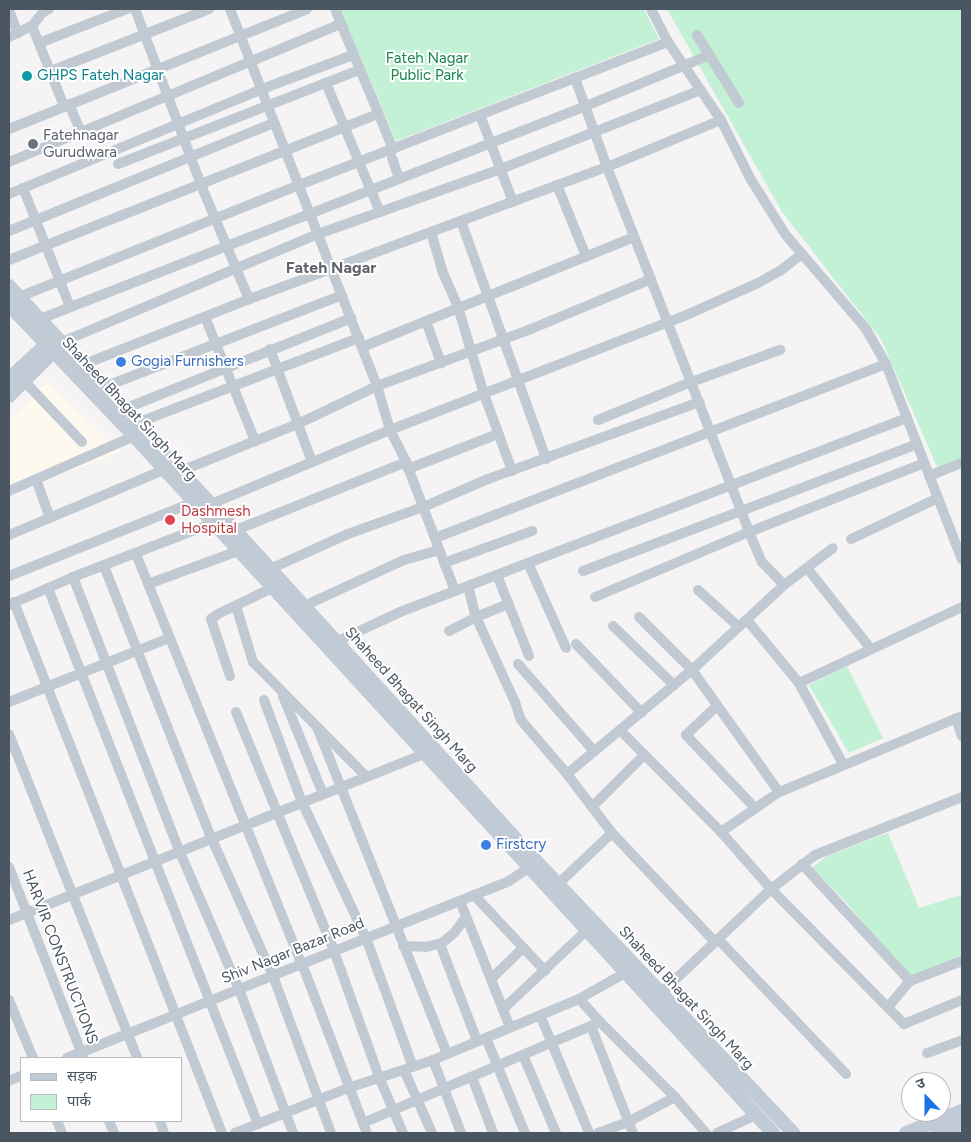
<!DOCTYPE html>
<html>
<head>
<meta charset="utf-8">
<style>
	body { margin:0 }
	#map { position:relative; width:971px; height:1142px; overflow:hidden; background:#f5f3f3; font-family:Figtree,"Noto Sans Devanagari",sans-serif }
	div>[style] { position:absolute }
	.commercial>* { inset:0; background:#fdf9ef }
	.green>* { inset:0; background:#c3f1d5 }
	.street>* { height:10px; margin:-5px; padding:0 5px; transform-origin:5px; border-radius:5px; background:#c1cad2 }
	.secondary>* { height:14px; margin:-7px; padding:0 7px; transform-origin:7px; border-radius:7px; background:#c1cbd6 }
	.dots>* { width:14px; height:14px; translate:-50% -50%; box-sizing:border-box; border:2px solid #fff; border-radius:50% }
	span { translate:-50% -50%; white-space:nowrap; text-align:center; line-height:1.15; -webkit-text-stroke:4px #fff; paint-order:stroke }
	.park-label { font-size:15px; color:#17864f }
	.culture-label { font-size:15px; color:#0d838f }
	.left { translate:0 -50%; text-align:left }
	.worship-label { font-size:15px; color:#5b616d }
	.shop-label { font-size:15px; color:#366cbe }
	.street-label { font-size:15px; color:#4a5661 }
	.health-label { font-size:15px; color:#be3a42 }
	.neighbourhood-label { font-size:16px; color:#5f6368; font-weight:700 }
	.frame { position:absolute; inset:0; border:10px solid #4a5661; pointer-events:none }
	.legend { position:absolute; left:20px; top:1057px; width:162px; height:65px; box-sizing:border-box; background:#fff; border:1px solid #b7bbc0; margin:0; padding:6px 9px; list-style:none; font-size:15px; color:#4a5661 }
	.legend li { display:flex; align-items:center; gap:10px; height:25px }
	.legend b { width:25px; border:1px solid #b7bbc0 }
	.north { position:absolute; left:901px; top:1072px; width:50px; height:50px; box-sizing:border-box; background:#fff; border:1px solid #b7bbc0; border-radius:50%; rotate:338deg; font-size:14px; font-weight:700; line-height:20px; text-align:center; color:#4a5661 }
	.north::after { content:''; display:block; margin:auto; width:18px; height:22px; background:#1a73e8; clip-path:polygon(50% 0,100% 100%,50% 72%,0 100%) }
</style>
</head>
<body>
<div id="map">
	<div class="commercial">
		<div style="clip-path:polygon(48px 382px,121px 452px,9px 494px,9px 420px)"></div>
	</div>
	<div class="green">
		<div style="clip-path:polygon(340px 9px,644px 9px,659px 39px,396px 141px)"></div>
		<div style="clip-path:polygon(667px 9px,962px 9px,962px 462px,939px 471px,881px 339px,782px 212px)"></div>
		<div style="clip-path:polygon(847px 666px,883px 738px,849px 753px,809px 685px)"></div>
		<div style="clip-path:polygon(888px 833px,919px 908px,961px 895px,962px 898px,962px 959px,912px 980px,845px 901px,812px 868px,827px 856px)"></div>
	</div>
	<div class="street">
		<div style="left:135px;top:9px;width:188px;rotate:69.4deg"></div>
		<div style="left:201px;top:185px;width:124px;rotate:67.2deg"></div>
		<div style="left:230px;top:9px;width:405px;rotate:68.7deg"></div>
		<div style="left:377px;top:386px;width:46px;rotate:73.5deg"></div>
		<div style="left:390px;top:430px;width:36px;rotate:63deg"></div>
		<div style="left:406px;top:462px;width:138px;rotate:69.2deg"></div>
		<div style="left:335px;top:9px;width:152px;rotate:67.5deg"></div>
		<div style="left:651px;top:9px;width:37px;rotate:63deg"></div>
		<div style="left:668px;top:42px;width:94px;rotate:55.8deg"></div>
		<div style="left:721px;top:120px;width:65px;rotate:63.4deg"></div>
		<div style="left:750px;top:178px;width:66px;rotate:58deg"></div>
		<div style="left:785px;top:234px;width:125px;rotate:49.5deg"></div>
		<div style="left:866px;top:329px;width:40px;rotate:60.3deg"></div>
		<div style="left:886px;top:364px;width:210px;rotate:68.8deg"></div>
		<div style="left:9px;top:10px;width:25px;rotate:69deg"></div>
		<div style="left:32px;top:26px;width:86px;rotate:68.2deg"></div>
		<div style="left:697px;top:35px;width:80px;rotate:58.3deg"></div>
		<div style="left:9px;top:37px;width:25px;rotate:-26deg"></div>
		<div style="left:32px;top:26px;width:18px;rotate:-52deg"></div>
		<div style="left:43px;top:12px;width:7px;rotate:-27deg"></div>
		<div style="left:39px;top:43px;width:94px;rotate:-21.1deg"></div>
		<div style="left:51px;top:71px;width:170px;rotate:-21.4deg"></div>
		<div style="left:326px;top:83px;width:140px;rotate:67.3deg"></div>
		<div style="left:69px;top:104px;width:30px;rotate:67deg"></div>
		<div style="left:480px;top:115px;width:93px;rotate:69.2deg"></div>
		<div style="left:721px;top:120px;width:123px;rotate:157.6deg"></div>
		<div style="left:607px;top:167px;width:392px;rotate:68.7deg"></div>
		<div style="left:749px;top:532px;width:33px;rotate:67deg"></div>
		<div style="left:762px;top:562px;width:32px;rotate:46deg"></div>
		<div style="left:9px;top:129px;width:321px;rotate:-21.9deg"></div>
		<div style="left:392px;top:158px;width:21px;rotate:71deg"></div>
		<div style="left:9px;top:162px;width:360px;rotate:-22.6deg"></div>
		<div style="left:118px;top:164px;width:259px;rotate:-21.3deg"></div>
		<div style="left:557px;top:185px;width:77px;rotate:67.8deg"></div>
		<div style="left:23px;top:188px;width:128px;rotate:68.4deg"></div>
		<div style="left:9px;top:194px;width:274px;rotate:-22.5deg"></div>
		<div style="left:262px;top:89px;width:97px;rotate:-20.5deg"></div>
		<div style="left:461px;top:221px;width:253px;rotate:70.3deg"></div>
		<div style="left:9px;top:231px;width:286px;rotate:-22.2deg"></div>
		<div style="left:431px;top:232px;width:43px;rotate:73.7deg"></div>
		<div style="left:443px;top:273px;width:37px;rotate:66deg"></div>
		<div style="left:458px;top:307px;width:91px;rotate:73.4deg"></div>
		<div style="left:484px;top:394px;width:82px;rotate:70deg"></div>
		<div style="left:9px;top:260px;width:397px;rotate:-21.6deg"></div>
		<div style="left:19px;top:297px;width:302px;rotate:-21.8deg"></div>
		<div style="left:299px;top:185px;width:396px;rotate:-21.2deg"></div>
		<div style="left:205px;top:317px;width:134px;rotate:68deg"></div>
		<div style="left:40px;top:319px;width:586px;rotate:-21.31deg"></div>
		<div style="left:586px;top:106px;width:134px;rotate:-22.4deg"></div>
		<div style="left:426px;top:321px;width:45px;rotate:70.3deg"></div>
		<div style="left:62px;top:342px;width:278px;rotate:-22.9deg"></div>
		<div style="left:318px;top:234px;width:194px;rotate:-19.6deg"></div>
		<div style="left:501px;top:169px;width:215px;rotate:-21.6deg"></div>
		<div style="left:362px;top:347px;width:293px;rotate:-22deg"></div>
		<div style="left:270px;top:349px;width:121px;rotate:69.6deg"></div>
		<div style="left:82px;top:365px;width:186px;rotate:-21.5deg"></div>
		<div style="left:255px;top:297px;width:375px;rotate:-20.3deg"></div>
		<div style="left:607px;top:167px;width:95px;rotate:-109.8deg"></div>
		<div style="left:24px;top:381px;width:84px;rotate:46.4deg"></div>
		<div style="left:104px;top:387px;width:255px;rotate:-21.1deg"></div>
		<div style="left:124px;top:409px;width:245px;rotate:-21.8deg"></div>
		<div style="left:598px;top:420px;width:100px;rotate:-22.2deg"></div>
		<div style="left:691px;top:382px;width:95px;rotate:-19.8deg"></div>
		<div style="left:137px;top:423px;width:238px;rotate:-21deg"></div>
		<div style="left:408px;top:469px;width:97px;rotate:-21.3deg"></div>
		<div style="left:181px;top:471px;width:128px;rotate:-22deg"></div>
		<div style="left:300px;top:423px;width:85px;rotate:-25.7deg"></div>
		<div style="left:377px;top:386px;width:164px;rotate:-20.3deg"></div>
		<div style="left:531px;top:329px;width:130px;rotate:-22.6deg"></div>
		<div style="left:929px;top:476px;width:35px;rotate:-22deg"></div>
		<div style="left:36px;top:479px;width:41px;rotate:70.3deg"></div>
		<div style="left:9px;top:491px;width:137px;rotate:-23.7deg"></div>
		<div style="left:211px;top:504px;width:194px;rotate:-22.5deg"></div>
		<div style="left:390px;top:430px;width:313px;rotate:-21.2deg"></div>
		<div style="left:682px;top:317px;width:83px;rotate:-24.1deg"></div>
		<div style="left:758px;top:283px;width:25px;rotate:-29deg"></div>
		<div style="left:780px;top:271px;width:28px;rotate:-38deg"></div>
		<div style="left:236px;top:530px;width:183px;rotate:-21.8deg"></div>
		<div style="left:9px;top:535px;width:168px;rotate:-22.8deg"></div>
		<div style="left:435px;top:538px;width:483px;rotate:-21.1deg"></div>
		<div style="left:851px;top:539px;width:96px;rotate:-25.2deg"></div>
		<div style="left:136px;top:554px;width:442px;rotate:68deg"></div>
		<div style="left:302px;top:964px;width:181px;rotate:69deg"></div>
		<div style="left:444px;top:563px;width:94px;rotate:-20deg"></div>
		<div style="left:528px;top:563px;width:93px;rotate:65.9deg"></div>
		<div style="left:104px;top:566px;width:291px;rotate:68.5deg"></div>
		<div style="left:211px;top:837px;width:152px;rotate:66deg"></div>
		<div style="left:273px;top:976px;width:167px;rotate:69.7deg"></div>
		<div style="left:807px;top:568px;width:103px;rotate:51.7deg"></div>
		<div style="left:270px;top:569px;width:85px;rotate:-24.2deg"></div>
		<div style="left:348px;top:534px;width:80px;rotate:-19.8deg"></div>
		<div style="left:423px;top:507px;width:71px;rotate:-23.3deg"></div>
		<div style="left:488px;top:479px;width:225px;rotate:-20deg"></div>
		<div style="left:583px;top:571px;width:357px;rotate:-20.8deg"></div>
		<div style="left:497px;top:575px;width:87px;rotate:68.4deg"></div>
		<div style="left:9px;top:576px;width:199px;rotate:-21.8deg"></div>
		<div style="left:73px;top:577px;width:293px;rotate:68.8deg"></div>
		<div style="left:179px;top:850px;width:151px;rotate:66.7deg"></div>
		<div style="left:239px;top:989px;width:154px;rotate:69.4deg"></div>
		<div style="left:148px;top:584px;width:96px;rotate:-20.1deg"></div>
		<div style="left:468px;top:586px;width:32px;rotate:76deg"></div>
		<div style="left:476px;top:617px;width:94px;rotate:65.4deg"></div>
		<div style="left:515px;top:702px;width:19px;rotate:72deg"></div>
		<div style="left:521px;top:720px;width:71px;rotate:49.6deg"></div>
		<div style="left:567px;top:774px;width:74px;rotate:52.7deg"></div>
		<div style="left:612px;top:833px;width:150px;rotate:46.6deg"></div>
		<div style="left:48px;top:588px;width:576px;rotate:68.61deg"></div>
		<div style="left:698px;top:590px;width:55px;rotate:42.1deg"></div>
		<div style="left:595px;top:597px;width:167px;rotate:-22.9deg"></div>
		<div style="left:749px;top:532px;width:188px;rotate:-21.5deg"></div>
		<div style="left:14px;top:602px;width:570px;rotate:68.61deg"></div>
		<div style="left:9px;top:605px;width:70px;rotate:-23.6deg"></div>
		<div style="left:73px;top:577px;width:150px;rotate:-21.1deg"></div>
		<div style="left:236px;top:606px;width:59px;rotate:73.1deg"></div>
		<div style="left:253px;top:662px;width:161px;rotate:45.3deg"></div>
		<div style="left:304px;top:606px;width:110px;rotate:-24.7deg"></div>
		<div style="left:404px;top:560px;width:36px;rotate:-16deg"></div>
		<div style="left:639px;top:617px;width:75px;rotate:45deg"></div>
		<div style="left:692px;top:670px;width:150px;rotate:54.5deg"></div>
		<div style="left:747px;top:620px;width:82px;rotate:50.5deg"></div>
		<div style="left:799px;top:683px;width:92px;rotate:61.5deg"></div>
		<div style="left:613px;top:626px;width:85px;rotate:44deg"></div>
		<div style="left:449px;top:631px;width:30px;rotate:-27deg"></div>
		<div style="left:476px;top:617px;width:35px;rotate:-22deg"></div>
		<div style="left:336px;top:642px;width:71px;rotate:-25.1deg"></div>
		<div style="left:400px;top:612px;width:543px;rotate:-20.94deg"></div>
		<div style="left:576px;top:644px;width:95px;rotate:46.3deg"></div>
		<div style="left:518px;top:664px;width:116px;rotate:48.9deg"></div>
		<div style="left:230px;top:676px;width:60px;rotate:-108.4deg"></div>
		<div style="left:211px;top:619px;width:11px;rotate:-34deg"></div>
		<div style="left:220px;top:613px;width:58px;rotate:-25.7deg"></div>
		<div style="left:799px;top:683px;width:180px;rotate:-25deg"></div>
		<div style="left:283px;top:696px;width:106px;rotate:67.8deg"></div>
		<div style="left:264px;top:700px;width:109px;rotate:69.6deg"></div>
		<div style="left:302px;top:802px;width:150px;rotate:64.8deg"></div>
		<div style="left:366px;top:938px;width:137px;rotate:70deg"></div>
		<div style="left:9px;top:702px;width:172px;rotate:-21.8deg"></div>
		<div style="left:717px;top:706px;width:42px;rotate:136.9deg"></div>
		<div style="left:686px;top:735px;width:100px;rotate:46.6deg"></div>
		<div style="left:236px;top:712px;width:258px;rotate:67.7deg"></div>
		<div style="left:334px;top:951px;width:134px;rotate:70.3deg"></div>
		<div style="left:379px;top:1077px;width:61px;rotate:66.8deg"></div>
		<div style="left:962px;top:716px;width:198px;rotate:157.4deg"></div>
		<div style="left:779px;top:792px;width:70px;rotate:145.4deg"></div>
		<div style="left:721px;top:832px;width:76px;rotate:48.7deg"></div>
		<div style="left:771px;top:889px;width:190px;rotate:45.4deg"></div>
		<div style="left:904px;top:1024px;width:63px;rotate:-22.5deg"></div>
		<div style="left:956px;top:718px;width:19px;rotate:72deg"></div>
		<div style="left:317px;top:727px;width:352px;rotate:68.3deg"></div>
		<div style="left:620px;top:730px;width:144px;rotate:45.3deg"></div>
		<div style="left:9px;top:734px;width:348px;rotate:68.4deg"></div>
		<div style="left:567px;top:774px;width:163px;rotate:-39.8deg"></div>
		<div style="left:692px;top:670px;width:125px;rotate:-42.7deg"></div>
		<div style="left:784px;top:585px;width:61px;rotate:-37.1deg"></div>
		<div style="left:592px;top:807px;width:74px;rotate:-45deg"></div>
		<div style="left:802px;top:864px;width:159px;rotate:47.3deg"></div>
		<div style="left:9px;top:867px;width:204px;rotate:68.7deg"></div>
		<div style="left:558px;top:884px;width:74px;rotate:-43.4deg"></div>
		<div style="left:474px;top:895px;width:104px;rotate:46.9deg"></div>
		<div style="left:460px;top:901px;width:136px;rotate:68.4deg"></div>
		<div style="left:9px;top:920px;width:446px;rotate:-21.8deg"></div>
		<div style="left:718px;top:939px;width:186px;rotate:46.5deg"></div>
		<div style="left:440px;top:944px;width:104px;rotate:69.1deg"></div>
		<div style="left:403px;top:946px;width:23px;rotate:2deg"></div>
		<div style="left:426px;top:947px;width:16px;rotate:-14deg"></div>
		<div style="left:442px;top:943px;width:16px;rotate:-40deg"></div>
		<div style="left:454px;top:933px;width:20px;rotate:-53deg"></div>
		<div style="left:491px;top:979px;width:45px;rotate:-44.1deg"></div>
		<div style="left:660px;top:994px;width:153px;rotate:-43.4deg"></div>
		<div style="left:771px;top:889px;width:56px;rotate:-37.7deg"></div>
		<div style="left:815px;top:855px;width:158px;rotate:-21.5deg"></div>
		<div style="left:9px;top:1000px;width:63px;rotate:67.5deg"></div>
		<div style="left:888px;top:1007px;width:34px;rotate:-50deg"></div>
		<div style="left:910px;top:981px;width:56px;rotate:-21deg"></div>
		<div style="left:503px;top:1009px;width:114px;rotate:-43.2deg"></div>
		<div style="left:540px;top:1015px;width:128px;rotate:67.4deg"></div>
		<div style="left:600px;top:1022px;width:106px;rotate:45deg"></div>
		<div style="left:675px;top:1097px;width:48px;rotate:49.3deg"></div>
		<div style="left:591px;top:1026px;width:115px;rotate:68.6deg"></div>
		<div style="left:486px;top:1038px;width:103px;rotate:67.7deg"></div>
		<div style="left:927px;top:1053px;width:37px;rotate:-20deg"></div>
		<div style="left:523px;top:1055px;width:85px;rotate:67.1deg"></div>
		<div style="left:67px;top:1058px;width:476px;rotate:-21.8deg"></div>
		<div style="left:509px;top:881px;width:30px;rotate:-34deg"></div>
		<div style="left:433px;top:1060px;width:78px;rotate:69deg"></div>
		<div style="left:404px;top:1070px;width:69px;rotate:66deg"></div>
		<div style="left:472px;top:1077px;width:60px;rotate:69.4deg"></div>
		<div style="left:9px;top:1081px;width:13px;rotate:-23deg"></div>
		<div style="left:57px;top:1121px;width:13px;rotate:67deg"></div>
		<div style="left:109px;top:1121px;width:13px;rotate:67deg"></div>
		<div style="left:160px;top:1121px;width:13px;rotate:72deg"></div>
		<div style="left:363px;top:1123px;width:258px;rotate:-23.1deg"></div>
		<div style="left:600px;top:1022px;width:31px;rotate:-132deg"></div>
		<div style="left:235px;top:1133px;width:122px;rotate:-21.7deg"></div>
		<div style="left:348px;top:1088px;width:89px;rotate:-18.2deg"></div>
		<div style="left:433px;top:1060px;width:158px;rotate:-22.7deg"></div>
		<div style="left:579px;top:999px;width:53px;rotate:-29.5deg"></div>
		<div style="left:598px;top:1133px;width:32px;rotate:-20deg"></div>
		<div style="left:628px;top:1122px;width:53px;rotate:-28deg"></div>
		<div style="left:717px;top:1133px;width:43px;rotate:-24.8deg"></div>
	</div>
	<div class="secondary">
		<div style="left:9px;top:286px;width:297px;rotate:47.2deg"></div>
		<div style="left:211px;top:504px;width:484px;rotate:47.7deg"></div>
		<div style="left:537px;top:862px;width:373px;rotate:46.6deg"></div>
		<div style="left:9px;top:305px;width:181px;rotate:46.3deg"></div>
		<div style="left:134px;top:436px;width:946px;rotate:47.49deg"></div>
		<div style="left:9px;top:379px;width:59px;rotate:-42.9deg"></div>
		<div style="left:9px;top:396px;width:69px;rotate:-45deg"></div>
		<div style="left:906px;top:1133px;width:60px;rotate:-21.4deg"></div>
		<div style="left:937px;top:1133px;width:27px;rotate:-22deg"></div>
	</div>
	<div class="dots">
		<div style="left:27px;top:76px;background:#0f9aa8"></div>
		<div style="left:33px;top:144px;background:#6b7280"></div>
		<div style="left:121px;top:362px;background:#3f7fe0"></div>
		<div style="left:170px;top:520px;background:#e0444e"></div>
		<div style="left:486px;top:845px;background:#3f7fe0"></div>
	</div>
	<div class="park-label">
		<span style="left:427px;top:67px">Fateh Nagar<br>Public Park</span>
	</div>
	<div class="culture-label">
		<span class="left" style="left:37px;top:76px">GHPS Fateh Nagar</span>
	</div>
	<div class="worship-label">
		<span class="left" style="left:43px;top:144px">Fatehnagar<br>Gurudwara</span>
	</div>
	<div class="shop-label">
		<span class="left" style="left:131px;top:362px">Gogia Furnishers</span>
		<span class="left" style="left:496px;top:845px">Firstcry</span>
	</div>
	<div class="street-label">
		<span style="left:129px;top:409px;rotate:47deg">Shaheed Bhagat Singh Marg</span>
		<span style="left:411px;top:700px;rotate:48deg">Shaheed Bhagat Singh Marg</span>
		<span style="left:293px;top:951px;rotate:-22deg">Shiv Nagar Bazar Road</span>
		<span style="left:60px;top:957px;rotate:69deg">HARVIR CONSTRUCTIONS</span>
		<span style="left:686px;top:998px;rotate:47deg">Shaheed Bhagat Singh Marg</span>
	</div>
	<div class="health-label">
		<span class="left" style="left:181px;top:520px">Dashmesh<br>Hospital</span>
	</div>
	<div class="neighbourhood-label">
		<span style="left:331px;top:268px">Fateh Nagar</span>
	</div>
	<div class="frame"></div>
	<ul class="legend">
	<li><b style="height:6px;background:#c1cbd6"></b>सड़क</li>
	<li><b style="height:14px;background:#c3f1d5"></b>पार्क</li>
	</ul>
	<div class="north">उ</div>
</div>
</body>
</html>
